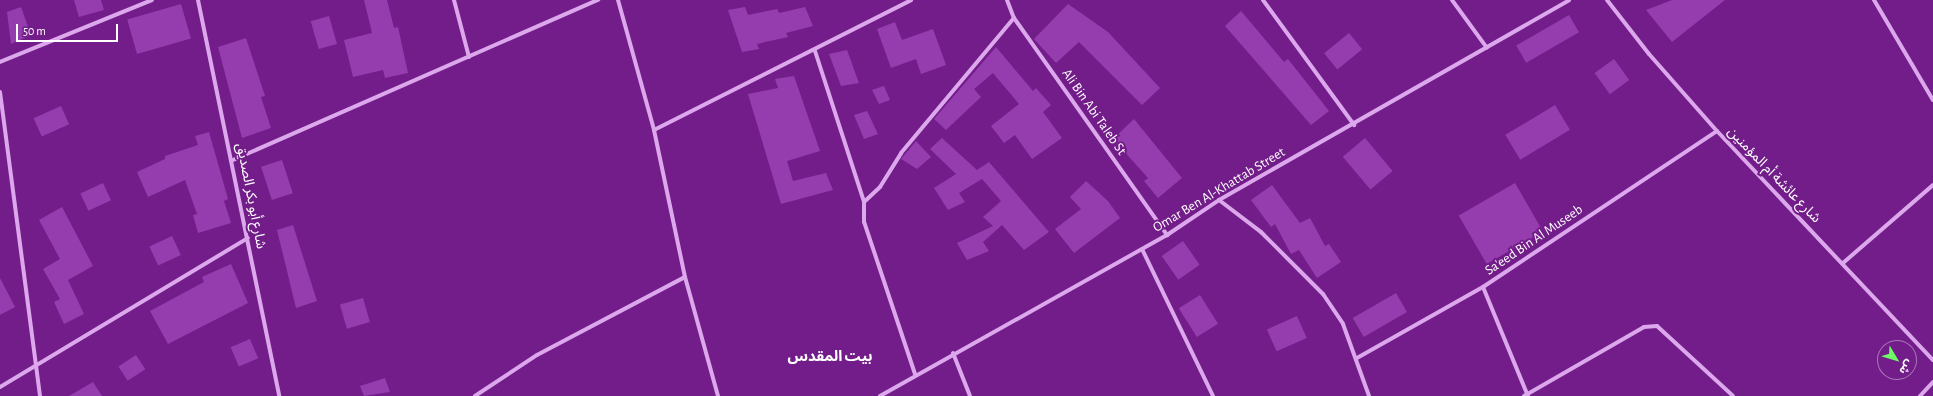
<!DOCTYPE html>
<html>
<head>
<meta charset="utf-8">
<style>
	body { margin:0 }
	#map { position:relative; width:1933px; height:396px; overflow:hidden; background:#721d89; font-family:"Alegreya Sans","Noto Sans Arabic",sans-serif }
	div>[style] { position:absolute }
	.building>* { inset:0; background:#953dae; transform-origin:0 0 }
	.street>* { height:4px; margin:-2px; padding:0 2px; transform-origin:2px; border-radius:2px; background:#dca7ec }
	span { translate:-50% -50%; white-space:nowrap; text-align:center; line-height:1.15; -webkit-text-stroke:4px #721d89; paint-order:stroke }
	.street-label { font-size:14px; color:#fff }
	.neighbourhood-label { font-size:15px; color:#fff; font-weight:700 }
	.north { position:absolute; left:1877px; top:340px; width:40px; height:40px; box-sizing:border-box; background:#721d89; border:1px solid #aa77b8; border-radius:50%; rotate:128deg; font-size:11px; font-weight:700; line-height:16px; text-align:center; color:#fff }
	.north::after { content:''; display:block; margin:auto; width:14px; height:18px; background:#6efc65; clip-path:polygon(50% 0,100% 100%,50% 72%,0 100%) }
	.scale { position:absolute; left:16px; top:24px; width:102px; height:18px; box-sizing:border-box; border:2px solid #fff; border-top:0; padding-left:5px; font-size:12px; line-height:14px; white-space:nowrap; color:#fff; -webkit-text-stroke:3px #721d89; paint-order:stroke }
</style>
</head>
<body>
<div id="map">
	<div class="building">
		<div style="clip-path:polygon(74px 0,101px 0,104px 10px,79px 17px)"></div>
		<div style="clip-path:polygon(364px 0,387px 0,394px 28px,398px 27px,408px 73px,385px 78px,383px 70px,353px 77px,344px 40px,372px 33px)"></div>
		<div style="clip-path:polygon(1672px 0,1725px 0,1672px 42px,1646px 10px)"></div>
		<div style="left:181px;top:4px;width:36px;height:56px;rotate:74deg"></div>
		<div style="clip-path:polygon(1068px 4px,1108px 32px,1160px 88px,1142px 105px,1079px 42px,1056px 63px,1034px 39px)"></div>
		<div style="clip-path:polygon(21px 7px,31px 35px,11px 44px,7px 12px)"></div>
		<div style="clip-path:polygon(745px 7px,748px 15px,777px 9px,779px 13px,805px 7px,813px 26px,786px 33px,788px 37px,757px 44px,759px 49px,742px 52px,728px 10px)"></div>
		<div style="clip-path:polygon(1241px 11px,1284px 62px,1288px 59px,1329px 111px,1311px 125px,1225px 26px)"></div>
		<div style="left:1569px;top:15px;width:20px;height:61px;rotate:60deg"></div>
		<div style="left:329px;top:16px;width:29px;height:19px;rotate:74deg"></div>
		<div style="clip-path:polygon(895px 22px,902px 40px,933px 29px,946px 65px,921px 74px,916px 59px,891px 68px,877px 29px)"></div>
		<div style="left:1349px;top:33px;width:21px;height:32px;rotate:51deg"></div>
		<div style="clip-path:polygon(246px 38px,265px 96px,261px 97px,271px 128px,242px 138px,218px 47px)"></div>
		<div style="clip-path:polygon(996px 47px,1033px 91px,1036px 88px,1051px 105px,1043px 112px,1062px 138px,1032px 159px,1015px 135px,1004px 143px,991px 126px,1019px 104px,993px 73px,974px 89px,981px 97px,946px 130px,934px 119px)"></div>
		<div style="clip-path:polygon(847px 50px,859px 83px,841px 86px,829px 54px)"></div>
		<div style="left:1614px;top:59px;width:26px;height:24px;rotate:54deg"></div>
		<div style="clip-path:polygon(794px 76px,820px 151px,787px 161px,793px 181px,826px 173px,833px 190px,781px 204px,748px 94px,778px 88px,775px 79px)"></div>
		<div style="clip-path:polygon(884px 86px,890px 100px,879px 104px,872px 90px)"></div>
		<div style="left:1555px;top:105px;width:29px;height:58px;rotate:59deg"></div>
		<div style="left:61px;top:106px;width:20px;height:30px;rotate:66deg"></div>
		<div style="clip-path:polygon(867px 111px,878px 134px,864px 139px,854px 115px)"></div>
		<div style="clip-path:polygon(1134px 119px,1182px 178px,1158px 198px,1144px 181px,1148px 178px,1113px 139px)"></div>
		<div style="clip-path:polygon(209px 132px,228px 199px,224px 201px,231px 223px,198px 233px,193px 215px,197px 214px,185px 180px,148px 197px,137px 172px,165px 159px,165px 156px,198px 145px,195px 136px)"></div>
		<div style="clip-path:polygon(942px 138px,977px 170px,989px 162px,1049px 232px,1024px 250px,1002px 225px,983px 242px,989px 251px,967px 260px,957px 243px,993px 226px,983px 217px,1001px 201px,982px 179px,959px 193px,965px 202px,948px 210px,934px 188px,956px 174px,930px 149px)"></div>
		<div style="left:1365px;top:138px;width:43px;height:29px;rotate:50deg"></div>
		<div style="clip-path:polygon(916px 141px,931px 157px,917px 169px,901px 159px)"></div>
		<div style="left:282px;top:160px;width:35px;height:22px;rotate:72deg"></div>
		<div style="clip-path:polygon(1086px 181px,1108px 201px,1120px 218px,1074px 253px,1055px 229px,1081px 209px,1070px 197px)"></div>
		<div style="left:103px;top:183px;width:19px;height:25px;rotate:65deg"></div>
		<div style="left:1515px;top:183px;width:56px;height:65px;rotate:60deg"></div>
		<div style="clip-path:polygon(1272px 185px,1300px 223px,1310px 218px,1325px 246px,1329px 244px,1341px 262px,1317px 278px,1299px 250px,1291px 254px,1275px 224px,1271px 227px,1251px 200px)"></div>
		<div style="clip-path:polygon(62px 207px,93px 266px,68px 280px,84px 314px,64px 324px,54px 302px,60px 299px,43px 269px,60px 259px,39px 220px)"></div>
		<div style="clip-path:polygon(293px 225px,317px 301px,296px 308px,277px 230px)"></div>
		<div style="left:172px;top:236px;width:21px;height:25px;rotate:65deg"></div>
		<div style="left:1183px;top:241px;width:29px;height:26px;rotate:55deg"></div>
		<div style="clip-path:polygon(231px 264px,248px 303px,168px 344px,150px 311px,204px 282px,202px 277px)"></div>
		<div style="clip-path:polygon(0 278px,15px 307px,0 315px)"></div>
		<div style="left:1396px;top:293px;width:22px;height:50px;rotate:60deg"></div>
		<div style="left:1200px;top:295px;width:34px;height:25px;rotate:58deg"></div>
		<div style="left:363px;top:298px;width:25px;height:24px;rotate:74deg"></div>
		<div style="left:1297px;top:316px;width:24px;height:33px;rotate:66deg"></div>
		<div style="left:250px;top:339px;width:21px;height:21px;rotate:67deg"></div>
		<div style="left:136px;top:355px;width:17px;height:21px;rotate:57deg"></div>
		<div style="clip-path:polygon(385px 378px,390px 392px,364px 396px,360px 386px)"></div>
		<div style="clip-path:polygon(93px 382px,102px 396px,69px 396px)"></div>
	</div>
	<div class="street">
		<div style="left:198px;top:0;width:404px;rotate:78.4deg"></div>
		<div style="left:454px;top:0;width:59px;rotate:75.3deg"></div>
		<div style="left:618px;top:0;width:135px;rotate:74.5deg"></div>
		<div style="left:654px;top:130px;width:150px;rotate:78.1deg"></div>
		<div style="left:685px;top:277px;width:123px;rotate:74.5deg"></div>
		<div style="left:1007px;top:0;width:19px;rotate:69deg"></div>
		<div style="left:1014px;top:18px;width:266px;rotate:54.8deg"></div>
		<div style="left:1263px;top:0;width:155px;rotate:53.9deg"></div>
		<div style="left:1452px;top:0;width:59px;rotate:53.9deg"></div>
		<div style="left:1607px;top:0;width:68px;rotate:52.1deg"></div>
		<div style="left:1649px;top:54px;width:103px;rotate:48.6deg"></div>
		<div style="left:1717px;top:131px;width:315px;rotate:46.7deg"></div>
		<div style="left:1874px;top:0;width:116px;rotate:59.5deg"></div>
		<div style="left:815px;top:51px;width:159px;rotate:72deg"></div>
		<div style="left:0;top:62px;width:164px;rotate:-22.2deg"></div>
		<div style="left:0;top:92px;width:307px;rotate:82.5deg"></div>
		<div style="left:654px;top:130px;width:288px;rotate:-26.8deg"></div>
		<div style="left:233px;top:160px;width:399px;rotate:-23.7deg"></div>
		<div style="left:1219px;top:200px;width:53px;rotate:37.3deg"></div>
		<div style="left:1261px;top:232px;width:88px;rotate:45deg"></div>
		<div style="left:1323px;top:294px;width:36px;rotate:56deg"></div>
		<div style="left:1343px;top:324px;width:77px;rotate:70.1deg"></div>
		<div style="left:1142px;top:249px;width:163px;rotate:64.2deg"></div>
		<div style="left:1843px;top:263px;width:119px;rotate:-40.9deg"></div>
		<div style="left:1483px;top:287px;width:118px;rotate:67.6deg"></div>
		<div style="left:953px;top:353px;width:46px;rotate:68.4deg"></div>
		<div style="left:1357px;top:358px;width:145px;rotate:-29.4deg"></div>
		<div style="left:1483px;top:287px;width:281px;rotate:-33.7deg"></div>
		<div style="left:915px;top:374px;width:160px;rotate:-108.5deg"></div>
		<div style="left:864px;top:222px;width:20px;rotate:-90deg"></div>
		<div style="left:864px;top:202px;width:22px;rotate:-43deg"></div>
		<div style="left:880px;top:187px;width:40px;rotate:-58deg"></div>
		<div style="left:901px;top:153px;width:176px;rotate:-50.1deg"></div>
		<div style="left:0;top:387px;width:289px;rotate:-31deg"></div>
		<div style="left:475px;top:396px;width:74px;rotate:-33.5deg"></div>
		<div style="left:537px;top:355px;width:167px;rotate:-27.8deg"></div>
		<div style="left:880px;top:396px;width:329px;rotate:-29.3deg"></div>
		<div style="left:1167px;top:235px;width:63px;rotate:-33.9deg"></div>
		<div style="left:1219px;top:200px;width:403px;rotate:-29.7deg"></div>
		<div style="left:1524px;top:396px;width:138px;rotate:-29.9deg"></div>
		<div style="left:1644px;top:327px;width:13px;rotate:-4deg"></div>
		<div style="left:1657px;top:326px;width:103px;rotate:42.6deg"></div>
		<div style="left:1920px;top:396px;width:19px;rotate:-47deg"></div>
	</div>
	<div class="street-label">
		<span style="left:1094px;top:112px;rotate:55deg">Ali Bin Abi Taleb St</span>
		<span style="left:1774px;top:175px;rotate:46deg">شارع عائشة أم المؤمنين</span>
		<span style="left:1219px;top:190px;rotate:-31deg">Omar Ben Al-Khattab Street</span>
		<span style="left:251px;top:196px;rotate:79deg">شارع أبو بكر الصديق</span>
		<span style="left:1534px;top:240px;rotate:-34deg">Sa'eed Bin Al Museeb</span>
	</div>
	<div class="neighbourhood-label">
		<span style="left:830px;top:357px">بيت المقدس</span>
	</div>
	<div class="north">ش</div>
	<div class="scale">50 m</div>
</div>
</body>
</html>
